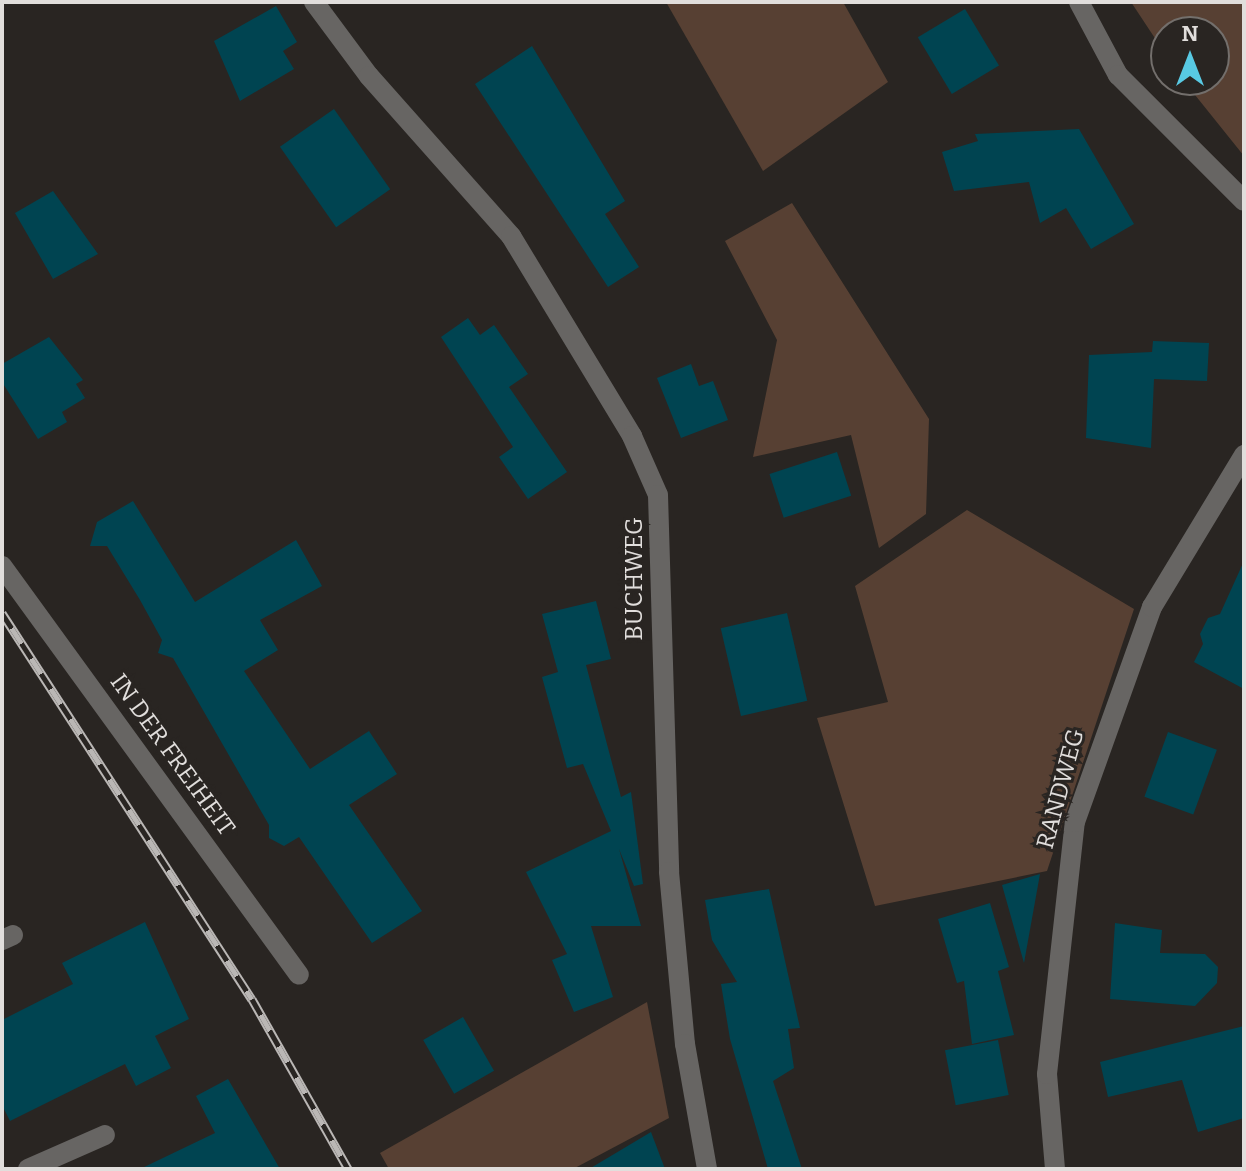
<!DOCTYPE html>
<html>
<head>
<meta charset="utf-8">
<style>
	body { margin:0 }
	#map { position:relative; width:1246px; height:1171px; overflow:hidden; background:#292522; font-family:Bitter,serif }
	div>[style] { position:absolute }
	.green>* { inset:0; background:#574033 }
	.building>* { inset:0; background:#004451; transform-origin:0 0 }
	.lane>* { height:20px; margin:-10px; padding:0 10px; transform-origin:10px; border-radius:10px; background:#676563 }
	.street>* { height:20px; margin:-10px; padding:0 10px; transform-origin:10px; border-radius:10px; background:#676563 }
	.rail>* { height:9px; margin-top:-4.5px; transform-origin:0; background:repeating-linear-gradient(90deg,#292522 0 18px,#bab7b5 0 36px); box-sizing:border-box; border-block:2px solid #bab7b5 }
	span { translate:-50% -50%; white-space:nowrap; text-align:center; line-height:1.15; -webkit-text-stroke:6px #292522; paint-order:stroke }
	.street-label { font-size:24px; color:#e1dedc }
	.frame { position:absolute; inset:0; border:4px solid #e1dedc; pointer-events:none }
	.north { position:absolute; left:1150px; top:16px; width:80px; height:80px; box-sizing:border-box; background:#292522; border:2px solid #736f6c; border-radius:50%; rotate:0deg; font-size:22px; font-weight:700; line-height:32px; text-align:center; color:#e1dedc }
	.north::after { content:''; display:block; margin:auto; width:28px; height:36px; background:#58c9e3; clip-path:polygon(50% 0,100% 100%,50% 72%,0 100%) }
</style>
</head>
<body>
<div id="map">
	<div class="green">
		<div style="clip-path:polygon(666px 2px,843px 2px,888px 82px,763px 171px)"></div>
		<div style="clip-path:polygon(1131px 2px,1244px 2px,1244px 156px,1183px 80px,1214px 80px,1214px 32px,1166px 32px,1166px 55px)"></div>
		<div style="clip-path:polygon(792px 203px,929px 419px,926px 514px,879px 548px,851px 435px,753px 457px,777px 340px,725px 241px)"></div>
		<div style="clip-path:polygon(967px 510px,1134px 609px,1047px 871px,875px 906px,817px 718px,888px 702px,855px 586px)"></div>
		<div style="clip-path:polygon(647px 1002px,669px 1118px,573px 1169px,389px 1169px,380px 1153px)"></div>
	</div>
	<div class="building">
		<div style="clip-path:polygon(276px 6px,297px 42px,283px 51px,294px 69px,240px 101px,214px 41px)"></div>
		<div style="left:965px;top:9px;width:66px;height:55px;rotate:59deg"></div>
		<div style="clip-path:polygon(532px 46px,625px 201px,605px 214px,639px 267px,608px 287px,475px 84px)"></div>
		<div style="left:334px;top:109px;width:98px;height:66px;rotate:55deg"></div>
		<div style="clip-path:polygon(1079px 129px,1134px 224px,1091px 249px,1066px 208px,1040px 223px,1029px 182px,954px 191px,942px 152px,978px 141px,975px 134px)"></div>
		<div style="clip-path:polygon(53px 191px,98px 254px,53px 279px,15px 213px)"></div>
		<div style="clip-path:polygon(468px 318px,480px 335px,494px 325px,528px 374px,509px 387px,567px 472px,528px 499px,499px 457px,513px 447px,441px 337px)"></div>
		<div style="clip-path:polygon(49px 337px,83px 380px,76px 384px,85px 398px,62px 412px,67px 422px,38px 439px,2px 382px,2px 364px)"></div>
		<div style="clip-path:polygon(1153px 341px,1209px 343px,1207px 381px,1154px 379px,1151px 448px,1086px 438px,1089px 355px,1152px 352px)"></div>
		<div style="clip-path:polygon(691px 364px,699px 386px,713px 381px,728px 420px,681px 438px,657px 378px)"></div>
		<div style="left:837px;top:452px;width:46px;height:71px;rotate:72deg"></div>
		<div style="clip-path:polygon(133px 501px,195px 602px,296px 540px,322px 586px,260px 620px,278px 650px,244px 671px,310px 769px,369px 731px,397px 774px,349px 805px,422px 911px,372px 943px,299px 837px,284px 846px,269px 838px,269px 825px,173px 658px,158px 653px,162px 640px,140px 600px,107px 546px,90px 546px,97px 522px)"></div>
		<div style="clip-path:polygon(1244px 561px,1244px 689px,1194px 662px,1203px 644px,1200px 634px,1208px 618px,1220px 614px)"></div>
		<div style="clip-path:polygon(596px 601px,611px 659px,586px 665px,621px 797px,631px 792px,643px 884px,634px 886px,619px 849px,641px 926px,591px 926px,613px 997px,574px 1012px,552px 960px,567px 954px,526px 872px,611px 831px,583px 764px,567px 768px,542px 677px,558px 672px,542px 614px)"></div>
		<div style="left:787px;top:613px;width:90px;height:68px;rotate:77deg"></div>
		<div style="left:1168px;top:732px;width:52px;height:69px;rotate:20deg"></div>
		<div style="clip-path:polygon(1040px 874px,1024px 963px,1002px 885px)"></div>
		<div style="clip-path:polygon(769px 889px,800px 1028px,788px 1029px,794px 1068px,773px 1081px,802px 1169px,768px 1169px,730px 1039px,721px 984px,737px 982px,712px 940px,705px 900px)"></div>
		<div style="clip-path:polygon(990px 903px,1009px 967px,998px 971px,1014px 1035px,972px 1044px,964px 981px,957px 983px,938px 919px)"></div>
		<div style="clip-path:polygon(145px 922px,189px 1019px,155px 1036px,171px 1068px,136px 1086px,125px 1064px,10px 1121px,2px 1105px,2px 1020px,73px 984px,62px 963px)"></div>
		<div style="clip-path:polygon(1115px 923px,1162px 930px,1160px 953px,1205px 954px,1218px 967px,1217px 983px,1195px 1006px,1110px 999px)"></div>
		<div style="left:463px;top:1017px;width:62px;height:46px;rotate:60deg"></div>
		<div style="clip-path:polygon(1244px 1026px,1244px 1118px,1198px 1132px,1182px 1080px,1108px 1097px,1100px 1062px)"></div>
		<div style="left:998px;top:1040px;width:56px;height:54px;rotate:79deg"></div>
		<div style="clip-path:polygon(228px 1079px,280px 1169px,140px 1169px,215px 1133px,196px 1096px)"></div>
		<div style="clip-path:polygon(651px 1132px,665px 1169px,589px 1169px)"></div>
	</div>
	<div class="lane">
		<div style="left:2px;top:940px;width:12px;rotate:-24deg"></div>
		<div style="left:28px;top:1169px;width:84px;rotate:-23.8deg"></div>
	</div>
	<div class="street">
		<div style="left:314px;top:2px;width:92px;rotate:53.4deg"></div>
		<div style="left:369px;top:76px;width:214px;rotate:48.4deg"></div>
		<div style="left:511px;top:236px;width:234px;rotate:58.8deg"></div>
		<div style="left:632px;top:436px;width:64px;rotate:66.2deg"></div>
		<div style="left:658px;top:495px;width:377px;rotate:88.3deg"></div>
		<div style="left:669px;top:872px;width:173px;rotate:84.7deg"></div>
		<div style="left:685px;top:1044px;width:127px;rotate:80deg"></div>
		<div style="left:1079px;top:2px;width:83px;rotate:61.9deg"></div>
		<div style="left:1118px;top:75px;width:178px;rotate:45deg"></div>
		<div style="left:2px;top:566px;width:505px;rotate:54.01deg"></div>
		<div style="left:1055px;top:1169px;width:95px;rotate:-94.8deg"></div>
		<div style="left:1047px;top:1074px;width:254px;rotate:-83.7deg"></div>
		<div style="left:1075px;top:822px;width:228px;rotate:-70.3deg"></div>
		<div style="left:1152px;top:607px;width:178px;rotate:-58.8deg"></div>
	</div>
	<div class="rail">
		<div style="left:2px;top:613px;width:460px;rotate:57.1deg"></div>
		<div style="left:252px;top:999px;width:195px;rotate:60.5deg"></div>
	</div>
	<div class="street-label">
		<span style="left:635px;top:579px;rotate:-90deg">BUCHWEG</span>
		<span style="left:172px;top:755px;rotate:54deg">IN DER FREIHEIT</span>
		<span style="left:1061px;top:789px;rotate:-75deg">RANDWEG</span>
	</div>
	<div class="frame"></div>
	<div class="north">N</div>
</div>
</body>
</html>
